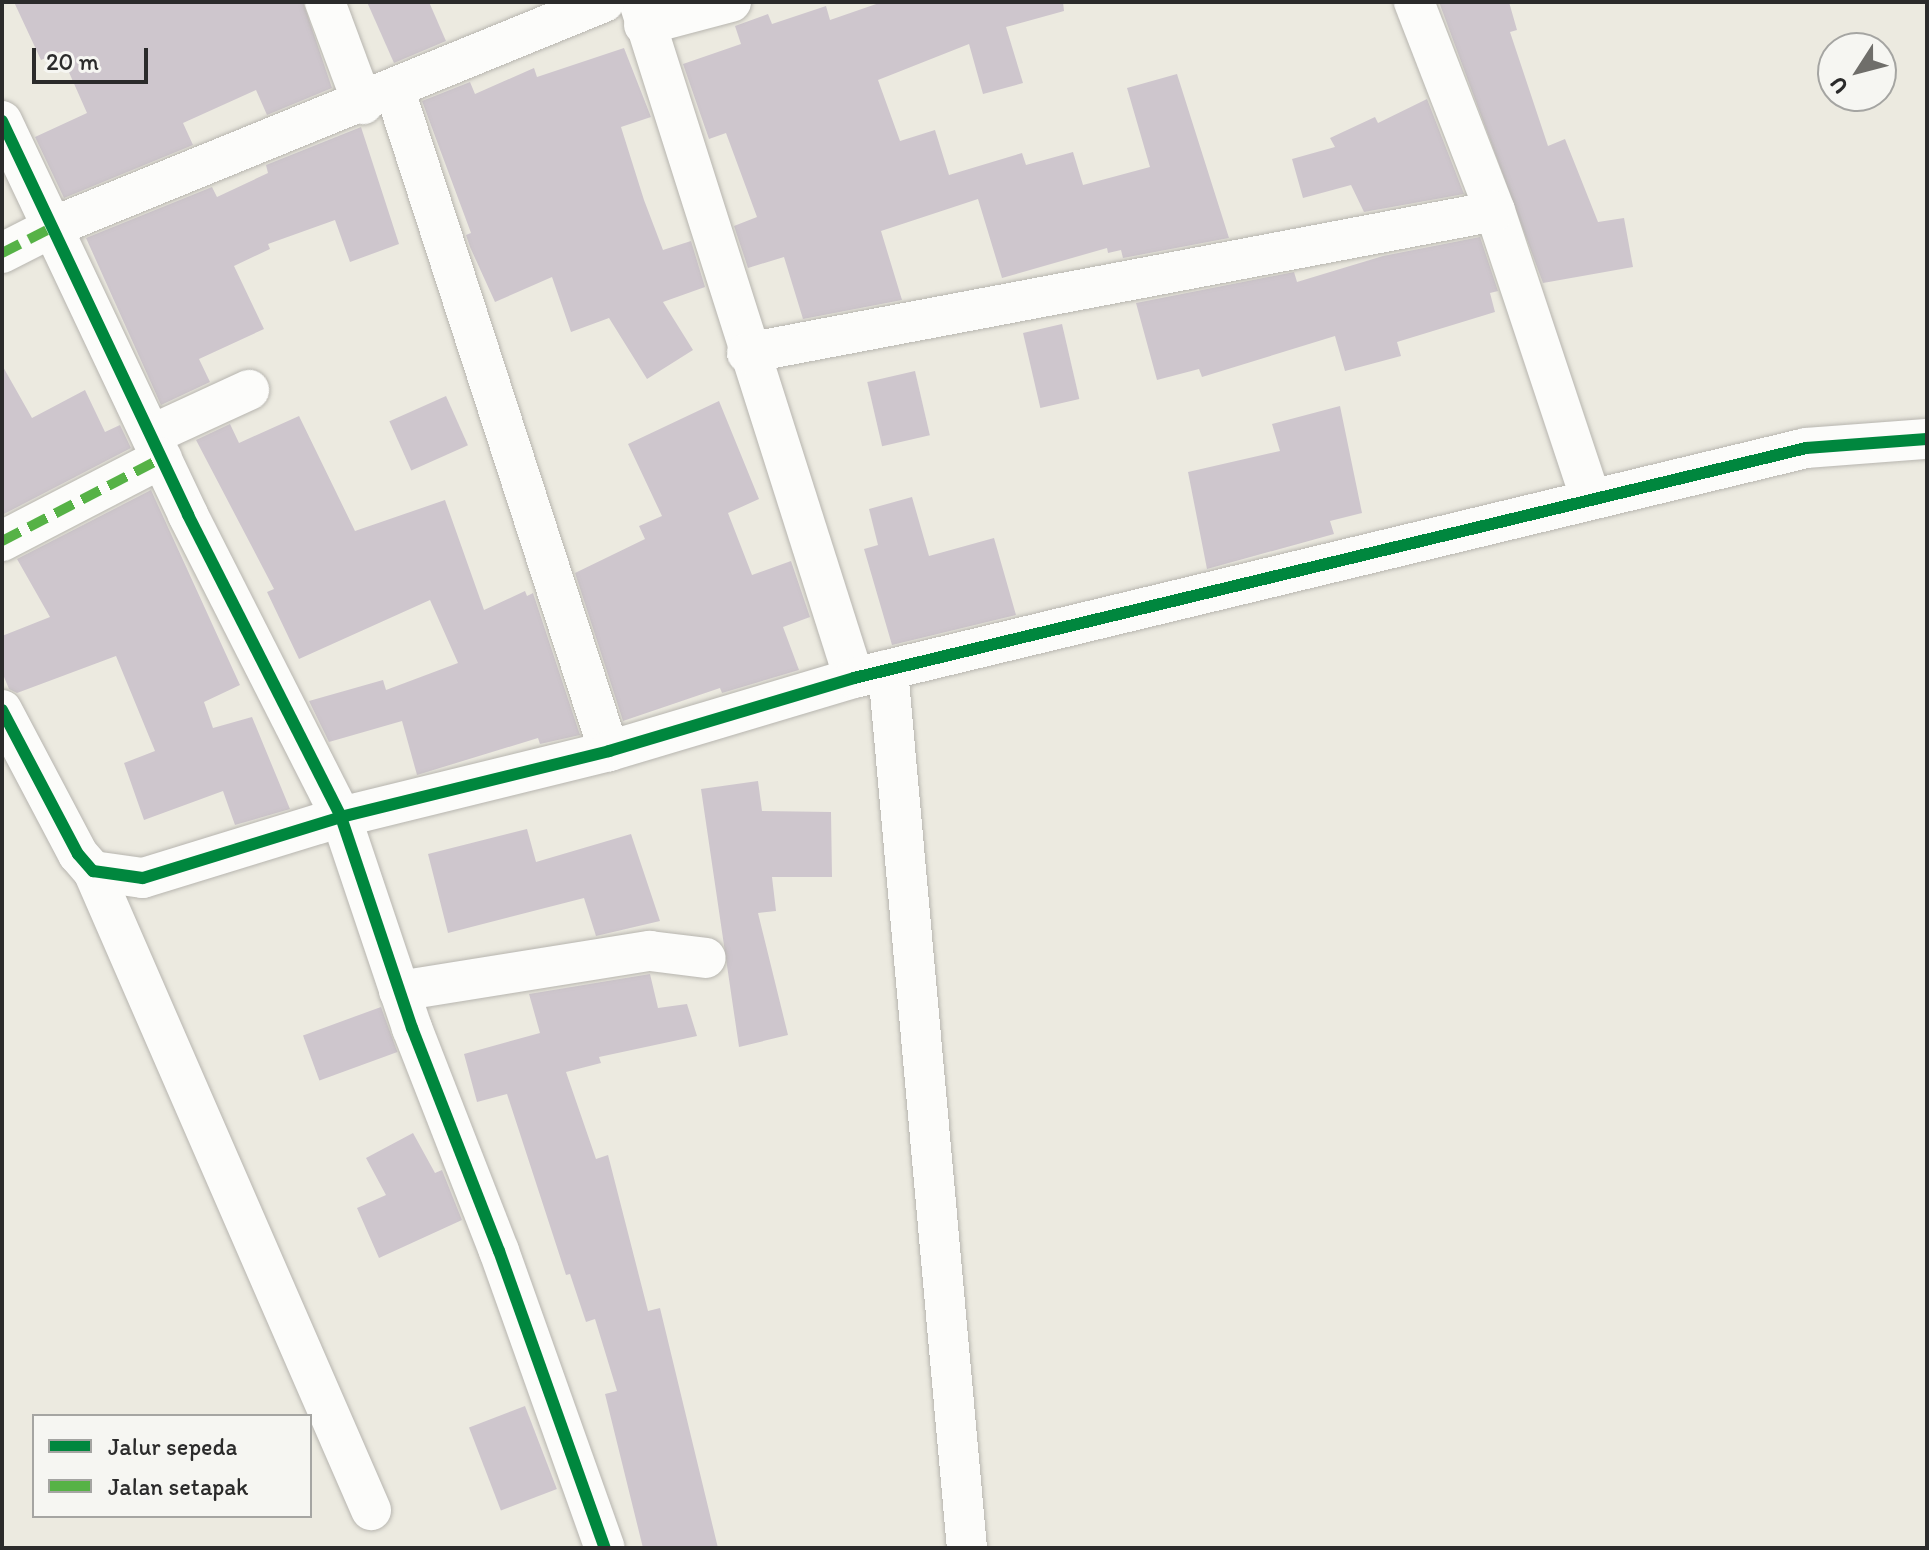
<!DOCTYPE html>
<html>
<head>
<meta charset="utf-8">
<style>
	body { margin:0 }
	#map { position:relative; width:1929px; height:1550px; overflow:hidden; background:#eceae0; font-family:Itim,sans-serif }
	div>[style] { position:absolute }
	.building>* { inset:0; background:#cec6cd; transform-origin:0 0 }
	.roads { filter:drop-shadow(0 0 2px #b7b5af) drop-shadow(0 0 2px #b7b5af) }
	.minor>* { height:40px; margin:-20px; padding:0 20px; transform-origin:20px; border-radius:20px; background:#fcfcfa }
	.quiet>* { height:10px; margin-top:-5px; transform-origin:0; background:repeating-linear-gradient(90deg,#56b246 0 20px,transparent 0 30px) }
	.cycleway>* { height:12px; margin:-6px; padding:0 6px; transform-origin:6px; border-radius:6px; background:#00873e }
	span { translate:-50% -50%; white-space:nowrap; text-align:center; line-height:1.15; -webkit-text-stroke:8px #f6f6f2; paint-order:stroke }
	.frame { position:absolute; inset:0; border:4px solid #2b2b2b; pointer-events:none }
	.legend { position:absolute; left:32px; top:1414px; width:280px; height:104px; box-sizing:border-box; background:#f6f6f2; border:2px solid #a5a5a2; margin:0; padding:10px 14px; list-style:none; font-size:24px; color:#2b2b2b }
	.legend li { display:flex; align-items:center; gap:16px; height:40px }
	.legend b { width:40px; border:2px solid #a5a5a2 }
	.north { position:absolute; left:1817px; top:32px; width:80px; height:80px; box-sizing:border-box; background:#f6f6f2; border:2px solid #a5a5a2; border-radius:50%; rotate:234deg; font-size:22px; font-weight:700; line-height:32px; text-align:center; color:#2b2b2b }
	.north::after { content:''; display:block; margin:auto; width:28px; height:36px; background:#6f6e6a; clip-path:polygon(50% 0,100% 100%,50% 72%,0 100%) }
	.scale { position:absolute; left:32px; top:48px; width:116px; height:36px; box-sizing:border-box; border:4px solid #2b2b2b; border-top:0; padding-left:10px; font-size:24px; line-height:28px; white-space:nowrap; color:#2b2b2b; -webkit-text-stroke:6px #f6f6f2; paint-order:stroke }
</style>
</head>
<body>
<div id="map">
	<div class="building">
		<div style="clip-path:polygon(14px 2px,303px 2px,332px 88px,267px 115px,256px 90px,183px 123px,193px 145px,64px 198px,35px 137px,87px 113px,60px 52px,41px 60px)"></div>
		<div style="clip-path:polygon(367px 2px,429px 2px,446px 41px,394px 63px)"></div>
		<div style="clip-path:polygon(882px 2px,1063px 2px,1064px 11px,1006px 27px,1023px 83px,983px 94px,969px 44px,878px 80px,900px 141px,935px 130px,949px 175px,1022px 153px,1026px 165px,1073px 152px,1083px 185px,1150px 167px,1127px 88px,1177px 74px,1229px 238px,1123px 258px,1121px 250px,1108px 253px,1107px 248px,1002px 278px,978px 199px,881px 231px,902px 300px,803px 319px,784px 257px,748px 268px,734px 226px,757px 217px,726px 133px,709px 139px,683px 64px,741px 44px,735px 26px,768px 14px,772px 24px,826px 6px,830px 20px)"></div>
		<div style="clip-path:polygon(1439px 2px,1509px 2px,1517px 30px,1510px 32px,1548px 146px,1565px 139px,1598px 222px,1624px 218px,1633px 267px,1543px 283px)"></div>
		<div style="clip-path:polygon(624px 48px,651px 117px,621px 127px,644px 200px,663px 250px,691px 241px,705px 287px,663px 302px,693px 350px,647px 379px,609px 318px,571px 332px,552px 277px,495px 302px,470px 247px,466px 235px,471px 233px,422px 101px,470px 82px,475px 94px,534px 68px,537px 77px)"></div>
		<div style="clip-path:polygon(1427px 99px,1464px 194px,1364px 212px,1351px 185px,1303px 198px,1292px 159px,1335px 147px,1330px 138px,1375px 117px,1378px 123px)"></div>
		<div style="clip-path:polygon(361px 127px,399px 244px,350px 262px,335px 220px,268px 244px,270px 249px,234px 266px,264px 329px,199px 359px,210px 382px,161px 405px,86px 238px,212px 187px,217px 197px,268px 173px,266px 165px)"></div>
		<div style="clip-path:polygon(1480px 237px,1498px 291px,1490px 293px,1495px 312px,1397px 342px,1401px 356px,1345px 371px,1335px 336px,1202px 377px,1199px 369px,1157px 380px,1136px 303px,1294px 272px,1297px 282px,1383px 256px)"></div>
		<div style="left:1062px;top:324px;width:77px;height:40px;rotate:77deg"></div>
		<div style="clip-path:polygon(2px 365px,32px 418px,85px 390px,105px 432px,120px 425px,131px 448px,2px 515px)"></div>
		<div style="left:915px;top:371px;width:66px;height:49px;rotate:77deg"></div>
		<div style="left:446px;top:396px;width:54px;height:62px;rotate:66deg"></div>
		<div style="clip-path:polygon(719px 401px,759px 499px,728px 513px,752px 575px,791px 561px,810px 617px,783px 627px,799px 670px,722px 693px,720px 688px,623px 721px,575px 573px,645px 539px,639px 526px,662px 516px,628px 444px)"></div>
		<div style="clip-path:polygon(1340px 406px,1362px 513px,1330px 521px,1334px 534px,1207px 569px,1188px 472px,1280px 451px,1272px 424px)"></div>
		<div style="clip-path:polygon(299px 416px,355px 531px,445px 500px,484px 610px,525px 591px,527px 596px,533px 593px,580px 735px,540px 744px,538px 738px,417px 775px,402px 721px,329px 742px,309px 701px,383px 680px,386px 690px,458px 663px,430px 600px,299px 659px,267px 592px,274px 589px,196px 440px,230px 424px,239px 443px)"></div>
		<div style="clip-path:polygon(151px 490px,240px 685px,204px 702px,213px 728px,252px 717px,290px 809px,235px 825px,223px 791px,144px 820px,124px 763px,155px 751px,116px 656px,17px 693px,9px 689px,2px 672px,2px 636px,50px 617px,17px 559px)"></div>
		<div style="clip-path:polygon(912px 497px,929px 556px,994px 538px,1016px 615px,892px 645px,864px 549px,878px 545px,869px 509px)"></div>
		<div style="clip-path:polygon(758px 781px,762px 811px,831px 812px,832px 877px,772px 877px,776px 911px,758px 913px,788px 1035px,739px 1047px,701px 789px)"></div>
		<div style="clip-path:polygon(527px 829px,536px 862px,631px 834px,660px 921px,596px 936px,584px 898px,448px 933px,428px 854px)"></div>
		<div style="clip-path:polygon(650px 974px,658px 1008px,687px 1004px,697px 1036px,599px 1057px,601px 1063px,566px 1072px,596px 1159px,608px 1155px,648px 1311px,660px 1308px,718px 1548px,643px 1548px,605px 1394px,617px 1391px,595px 1319px,586px 1322px,570px 1274px,566px 1275px,507px 1094px,477px 1102px,464px 1054px,540px 1033px,529px 994px)"></div>
		<div style="left:381px;top:1007px;width:48px;height:83px;rotate:70deg"></div>
		<div style="clip-path:polygon(413px 1133px,435px 1173px,442px 1170px,462px 1220px,379px 1258px,357px 1208px,386px 1195px,366px 1158px)"></div>
		<div style="left:525px;top:1406px;width:89px;height:60px;rotate:69deg"></div>
	</div>
	<div class="roads">
		<div class="minor">
			<div style="left:325px;top:2px;width:109px;rotate:69.6deg"></div>
			<div style="left:639px;top:2px;width:709px;rotate:72.36deg"></div>
			<div style="left:1414px;top:2px;width:224px;rotate:68.8deg"></div>
			<div style="left:1495px;top:211px;width:304px;rotate:71.6deg"></div>
			<div style="left:644px;top:25px;width:90px;rotate:-14.8deg"></div>
			<div style="left:395px;top:91px;width:694px;rotate:72.04deg"></div>
			<div style="left:2px;top:121px;width:436px;rotate:64.7deg"></div>
			<div style="left:188px;top:515px;width:339px;rotate:63.1deg"></div>
			<div style="left:341px;top:817px;width:223px;rotate:71.4deg"></div>
			<div style="left:412px;top:1028px;width:239px;rotate:68.7deg"></div>
			<div style="left:499px;top:1251px;width:315px;rotate:70.4deg"></div>
			<div style="left:2px;top:253px;width:59px;rotate:-27deg"></div>
			<div style="left:55px;top:226px;width:593px;rotate:-22.2deg"></div>
			<div style="left:747px;top:353px;width:761px;rotate:-10.75deg"></div>
			<div style="left:151px;top:435px;width:108px;rotate:-24.7deg"></div>
			<div style="left:2px;top:541px;width:180px;rotate:-27.4deg"></div>
			<div style="left:888px;top:670px;width:882px;rotate:84.86deg"></div>
			<div style="left:2px;top:710px;width:163px;rotate:62.2deg"></div>
			<div style="left:78px;top:854px;width:23px;rotate:49deg"></div>
			<div style="left:93px;top:871px;width:50px;rotate:8deg"></div>
			<div style="left:143px;top:878px;width:207px;rotate:-17.1deg"></div>
			<div style="left:341px;top:817px;width:276px;rotate:-13.8deg"></div>
			<div style="left:609px;top:751px;width:256px;rotate:-16.6deg"></div>
			<div style="left:854px;top:678px;width:979px;rotate:-13.58deg"></div>
			<div style="left:1806px;top:448px;width:121px;rotate:-4.3deg"></div>
			<div style="left:93px;top:871px;width:697px;rotate:66.49deg"></div>
			<div style="left:399px;top:991px;width:254px;rotate:-9.1deg"></div>
			<div style="left:650px;top:951px;width:56px;rotate:7.1deg"></div>
		</div>
	</div>
	<div class="quiet">
		<div style="left:2px;top:253px;width:59px;rotate:-27deg"></div>
		<div style="left:2px;top:541px;width:180px;rotate:-27.4deg"></div>
	</div>
	<div class="cycleway">
		<div style="left:2px;top:121px;width:436px;rotate:64.7deg"></div>
		<div style="left:188px;top:515px;width:339px;rotate:63.1deg"></div>
		<div style="left:341px;top:817px;width:223px;rotate:71.4deg"></div>
		<div style="left:412px;top:1028px;width:239px;rotate:68.7deg"></div>
		<div style="left:499px;top:1251px;width:315px;rotate:70.4deg"></div>
		<div style="left:2px;top:710px;width:163px;rotate:62.2deg"></div>
		<div style="left:78px;top:854px;width:23px;rotate:49deg"></div>
		<div style="left:93px;top:871px;width:50px;rotate:8deg"></div>
		<div style="left:143px;top:878px;width:207px;rotate:-17.1deg"></div>
		<div style="left:341px;top:817px;width:276px;rotate:-13.8deg"></div>
		<div style="left:609px;top:751px;width:256px;rotate:-16.6deg"></div>
		<div style="left:854px;top:678px;width:979px;rotate:-13.58deg"></div>
		<div style="left:1806px;top:448px;width:121px;rotate:-4.3deg"></div>
	</div>
	<div class="frame"></div>
	<ul class="legend">
	<li><b style="height:10px;background:#00873e"></b>Jalur sepeda</li>
	<li><b style="height:10px;background:#56b246"></b>Jalan setapak</li>
	</ul>
	<div class="north">U</div>
	<div class="scale">20 m</div>
</div>
</body>
</html>
